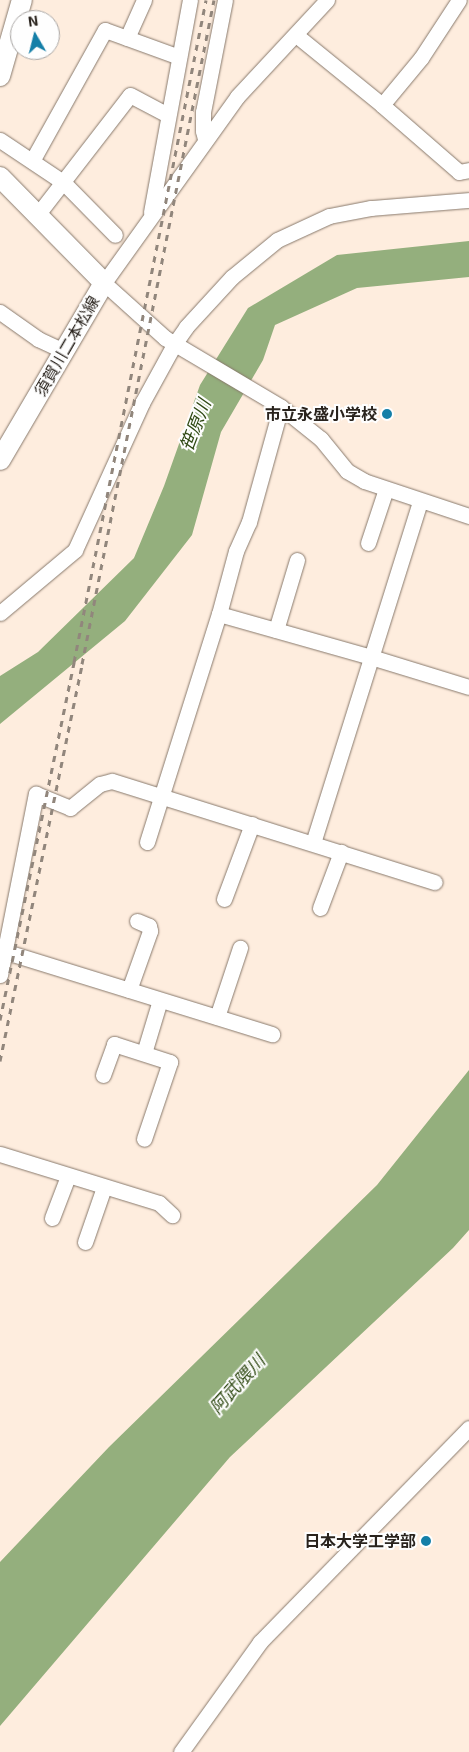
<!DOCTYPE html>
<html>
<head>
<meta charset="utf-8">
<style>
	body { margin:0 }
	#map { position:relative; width:469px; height:1752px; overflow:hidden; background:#feedde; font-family:"Exo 2","Noto Sans JP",sans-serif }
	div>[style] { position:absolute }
	.water>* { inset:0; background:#94af7d }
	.roads { filter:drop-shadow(0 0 1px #88796c) drop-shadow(0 0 1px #88796c) }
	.minor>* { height:15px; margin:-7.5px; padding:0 7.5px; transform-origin:7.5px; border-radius:7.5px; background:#fff }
	.major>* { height:20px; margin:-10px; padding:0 10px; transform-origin:10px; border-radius:10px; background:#fff }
	.rail>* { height:3px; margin-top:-1.5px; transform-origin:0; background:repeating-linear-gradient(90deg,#91867c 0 6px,transparent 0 12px) }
	.dots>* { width:14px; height:14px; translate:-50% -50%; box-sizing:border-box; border:2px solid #fefefe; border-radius:50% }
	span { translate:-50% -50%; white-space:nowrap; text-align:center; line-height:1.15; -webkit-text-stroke:4px #fefefe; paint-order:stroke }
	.street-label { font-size:16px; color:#29231d }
	.poi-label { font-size:16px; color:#29231d; font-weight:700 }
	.right { translate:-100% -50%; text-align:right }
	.water-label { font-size:18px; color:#2f4913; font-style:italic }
	.north { position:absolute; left:10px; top:10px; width:50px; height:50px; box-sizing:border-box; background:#fefefe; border:1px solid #a9a6a4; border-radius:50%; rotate:352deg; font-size:14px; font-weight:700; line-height:20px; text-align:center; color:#29231d }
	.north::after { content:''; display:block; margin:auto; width:18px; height:22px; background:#147fa8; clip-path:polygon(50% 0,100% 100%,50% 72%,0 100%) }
</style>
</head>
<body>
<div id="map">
	<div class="water">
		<div style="clip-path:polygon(469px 241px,469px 277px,357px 288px,275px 325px,263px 360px,221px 432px,192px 535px,125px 621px,0 724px,0 676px,38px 652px,134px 558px,164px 486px,200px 385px,248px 308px,337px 255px)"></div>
		<div style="clip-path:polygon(469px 1070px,469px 1230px,453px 1248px,230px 1457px,0 1726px,0 1562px,109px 1447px,377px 1185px)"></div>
	</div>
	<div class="roads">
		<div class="minor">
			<div style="left:327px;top:0;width:132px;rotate:132.9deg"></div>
			<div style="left:237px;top:97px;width:229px;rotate:125.6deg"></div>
			<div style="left:104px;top:283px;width:82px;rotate:42deg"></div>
			<div style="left:165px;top:338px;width:135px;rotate:30.7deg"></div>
			<div style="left:281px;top:407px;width:51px;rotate:38.7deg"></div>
			<div style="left:321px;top:439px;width:41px;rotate:50.9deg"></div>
			<div style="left:347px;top:471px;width:20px;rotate:30deg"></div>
			<div style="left:364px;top:481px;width:111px;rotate:18.4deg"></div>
			<div style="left:296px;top:35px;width:111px;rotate:39.1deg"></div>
			<div style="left:382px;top:105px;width:102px;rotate:41deg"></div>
			<div style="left:459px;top:172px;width:10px;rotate:-11deg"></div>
			<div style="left:127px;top:38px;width:42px;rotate:-65.9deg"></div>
			<div style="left:382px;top:105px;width:61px;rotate:-50.3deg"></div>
			<div style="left:421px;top:58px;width:69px;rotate:-56.8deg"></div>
			<div style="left:205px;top:139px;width:8px;rotate:-104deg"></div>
			<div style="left:203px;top:131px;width:19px;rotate:-90deg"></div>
			<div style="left:203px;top:112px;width:114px;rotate:-78.9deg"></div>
			<div style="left:0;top:140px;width:76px;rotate:33.7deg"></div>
			<div style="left:63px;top:182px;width:74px;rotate:45.5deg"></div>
			<div style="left:32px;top:161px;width:150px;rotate:-60.9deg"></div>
			<div style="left:105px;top:30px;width:79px;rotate:20deg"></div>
			<div style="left:151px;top:212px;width:216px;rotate:-79.6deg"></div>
			<div style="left:38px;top:214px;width:150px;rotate:-52.3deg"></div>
			<div style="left:130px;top:95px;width:43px;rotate:27.8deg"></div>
			<div style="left:0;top:312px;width:47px;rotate:35.4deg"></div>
			<div style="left:38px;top:339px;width:29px;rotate:25deg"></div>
			<div style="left:368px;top:543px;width:57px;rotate:-71.6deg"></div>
			<div style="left:0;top:613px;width:98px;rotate:-40deg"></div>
			<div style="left:75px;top:550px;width:162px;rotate:-65.5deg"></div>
			<div style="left:142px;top:403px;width:68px;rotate:-61.2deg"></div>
			<div style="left:175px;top:343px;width:19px;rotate:-55deg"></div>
			<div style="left:186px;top:327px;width:68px;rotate:-47.4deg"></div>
			<div style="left:232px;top:277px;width:58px;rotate:-39.4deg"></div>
			<div style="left:277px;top:240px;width:57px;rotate:-24.8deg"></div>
			<div style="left:329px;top:216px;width:43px;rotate:-10.8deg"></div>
			<div style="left:371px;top:208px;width:98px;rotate:-4.7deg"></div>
			<div style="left:219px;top:614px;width:158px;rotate:15.8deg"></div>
			<div style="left:371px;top:657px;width:102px;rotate:17deg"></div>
			<div style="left:276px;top:630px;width:73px;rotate:-73.3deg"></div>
			<div style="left:147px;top:842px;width:239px;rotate:-72.5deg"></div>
			<div style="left:219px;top:614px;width:65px;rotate:-74.9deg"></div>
			<div style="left:236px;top:551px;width:32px;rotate:-66deg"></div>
			<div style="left:249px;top:522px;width:119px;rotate:-74.5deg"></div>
			<div style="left:313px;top:843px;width:358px;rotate:-72.6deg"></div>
			<div style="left:224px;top:899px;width:80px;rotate:-69.5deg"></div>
			<div style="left:320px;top:908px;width:60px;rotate:-69.4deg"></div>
			<div style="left:0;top:950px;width:285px;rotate:17.2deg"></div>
			<div style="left:0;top:975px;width:185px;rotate:-78.8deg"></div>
			<div style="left:36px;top:794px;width:37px;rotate:22deg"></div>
			<div style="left:70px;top:808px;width:38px;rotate:-39deg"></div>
			<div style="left:100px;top:784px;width:12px;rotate:-14deg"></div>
			<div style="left:112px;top:781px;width:338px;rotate:17.4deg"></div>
			<div style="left:129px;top:990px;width:63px;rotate:-70.4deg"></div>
			<div style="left:150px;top:931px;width:5px;rotate:-101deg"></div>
			<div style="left:149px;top:926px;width:13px;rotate:-157deg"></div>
			<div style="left:217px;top:1017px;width:73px;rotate:-71.6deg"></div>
			<div style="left:144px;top:1053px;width:55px;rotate:-73.2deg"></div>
			<div style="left:103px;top:1075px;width:33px;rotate:-70deg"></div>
			<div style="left:114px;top:1044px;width:59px;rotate:17.8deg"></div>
			<div style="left:170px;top:1062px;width:81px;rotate:108.7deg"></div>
			<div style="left:0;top:1154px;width:166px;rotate:17.1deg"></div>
			<div style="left:159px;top:1203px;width:18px;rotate:43deg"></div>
			<div style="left:52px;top:1218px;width:45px;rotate:-69.1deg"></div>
			<div style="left:85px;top:1242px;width:58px;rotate:-70.9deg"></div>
			<div style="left:181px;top:1752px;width:135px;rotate:-54.3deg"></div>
			<div style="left:260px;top:1642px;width:299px;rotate:-45.7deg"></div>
		</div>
		<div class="major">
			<div style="left:0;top:76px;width:79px;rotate:-73.9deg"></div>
			<div style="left:0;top:177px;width:148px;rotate:45.5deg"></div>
			<div style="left:104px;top:283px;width:205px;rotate:120.4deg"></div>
		</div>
	</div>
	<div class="rail">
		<div style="left:0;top:1020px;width:366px;rotate:-78.3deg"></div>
		<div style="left:74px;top:662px;width:675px;rotate:-78.72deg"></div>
		<div style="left:0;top:1061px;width:405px;rotate:-78.3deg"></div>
		<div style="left:82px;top:664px;width:677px;rotate:-78.76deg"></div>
	</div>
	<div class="dots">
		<div style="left:387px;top:414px;background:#147fa8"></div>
		<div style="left:426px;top:1541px;background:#147fa8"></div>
	</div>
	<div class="street-label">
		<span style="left:67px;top:346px;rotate:-60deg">須賀川二本松線</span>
	</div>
	<div class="poi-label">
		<span class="right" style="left:377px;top:414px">市立永盛小学校</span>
		<span class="right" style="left:416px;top:1541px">日本大学工学部</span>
	</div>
	<div class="water-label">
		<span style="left:195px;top:425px;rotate:-69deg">笹原川</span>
		<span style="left:237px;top:1384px;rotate:-48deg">阿武隈川</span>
	</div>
	<div class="north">N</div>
</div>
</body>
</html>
